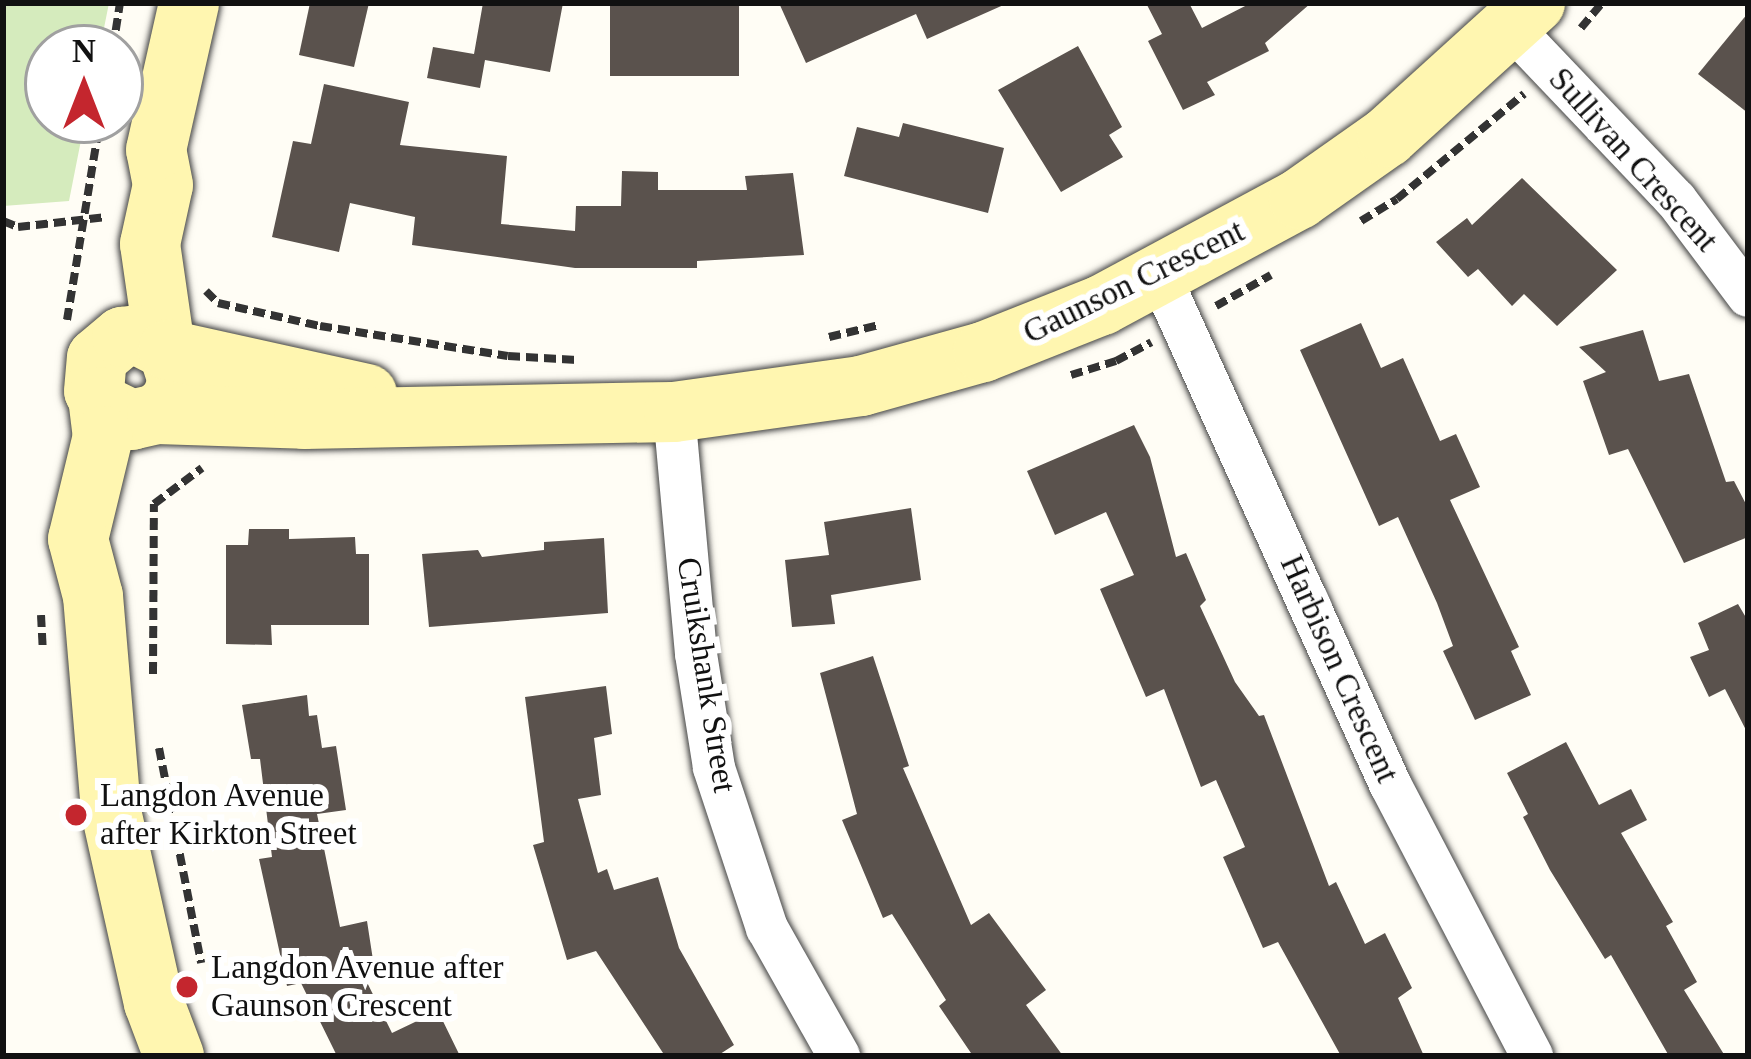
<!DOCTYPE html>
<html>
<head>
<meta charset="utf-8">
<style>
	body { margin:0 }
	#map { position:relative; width:1751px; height:1059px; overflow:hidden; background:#fffdf5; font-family:Georgia,serif }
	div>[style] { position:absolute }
	.green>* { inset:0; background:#d5ebbd }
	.building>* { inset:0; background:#5a524d; transform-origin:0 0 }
	.path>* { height:8px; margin-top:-4px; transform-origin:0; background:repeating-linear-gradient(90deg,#333 0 12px,transparent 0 18px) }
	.roads { filter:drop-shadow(0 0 3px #444) drop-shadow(0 0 3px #444) }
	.street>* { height:42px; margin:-21px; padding:0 21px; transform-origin:21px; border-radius:21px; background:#fff }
	.secondary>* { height:60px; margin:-30px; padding:0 30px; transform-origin:30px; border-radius:30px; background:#fff6b0 }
	.dots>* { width:33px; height:33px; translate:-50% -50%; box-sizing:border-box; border:6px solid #fff; border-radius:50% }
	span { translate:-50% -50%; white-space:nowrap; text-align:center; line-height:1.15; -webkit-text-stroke:12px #fff; paint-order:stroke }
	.street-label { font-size:33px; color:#111 }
	.poi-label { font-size:33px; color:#111 }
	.left { translate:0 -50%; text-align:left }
	.frame { position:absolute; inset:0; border:6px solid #111; pointer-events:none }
	.north { position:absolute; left:24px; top:24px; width:120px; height:120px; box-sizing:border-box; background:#fff; border:3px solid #a0a0a0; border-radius:50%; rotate:0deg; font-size:33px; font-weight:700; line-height:48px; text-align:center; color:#111 }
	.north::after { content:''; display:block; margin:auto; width:42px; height:54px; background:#c4262e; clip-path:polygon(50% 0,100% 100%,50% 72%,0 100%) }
</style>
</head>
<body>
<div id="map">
	<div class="green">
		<div style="clip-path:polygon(3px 3px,109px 3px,100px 48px,48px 48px,48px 120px,85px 120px,69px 201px,3px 206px)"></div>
	</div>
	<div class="building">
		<div style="clip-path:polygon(310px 3px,369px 3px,354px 67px,299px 55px)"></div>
		<div style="clip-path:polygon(483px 3px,563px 3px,550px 72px,485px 60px,480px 88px,427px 78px,433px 47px,474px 54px)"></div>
		<div style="left:610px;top:3px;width:129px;height:73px"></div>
		<div style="clip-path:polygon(779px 3px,1008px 3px,927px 39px,916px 14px,806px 63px)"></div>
		<div style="clip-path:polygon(1146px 3px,1189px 3px,1202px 28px,1251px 3px,1311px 3px,1265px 43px,1269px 51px,1207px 82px,1215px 95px,1183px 110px,1148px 41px,1162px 34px)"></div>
		<div style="clip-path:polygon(1748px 13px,1748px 113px,1698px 74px)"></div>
		<div style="clip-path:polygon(1078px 46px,1122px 127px,1109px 135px,1123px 157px,1061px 192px,998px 90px)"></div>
		<div style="clip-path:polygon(324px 84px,409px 102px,400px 145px,507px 156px,501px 224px,575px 231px,576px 206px,621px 206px,622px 171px,658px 172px,658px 190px,747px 190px,745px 176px,793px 173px,804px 255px,697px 261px,697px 268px,575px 268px,412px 245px,415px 217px,350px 203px,339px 252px,272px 237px,293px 141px,311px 144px)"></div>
		<div style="clip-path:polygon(903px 123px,1004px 148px,988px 213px,844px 176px,857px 127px,899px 137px)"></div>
		<div style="clip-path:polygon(1522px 178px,1617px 270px,1557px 326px,1524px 294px,1512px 306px,1478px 269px,1468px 277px,1436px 242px,1467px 218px,1472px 225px)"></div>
		<div style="clip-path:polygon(1361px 323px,1381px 368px,1403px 358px,1440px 441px,1456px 434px,1480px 487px,1450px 500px,1519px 647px,1511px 651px,1531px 695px,1475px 720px,1443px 651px,1453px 646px,1437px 603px,1398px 517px,1379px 526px,1300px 350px)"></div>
		<div style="clip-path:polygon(1643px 330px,1659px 381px,1689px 374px,1726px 482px,1734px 481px,1748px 508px,1748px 537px,1684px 563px,1628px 449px,1609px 455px,1583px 381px,1606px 372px,1579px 347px)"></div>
		<div style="clip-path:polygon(1134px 425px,1150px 457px,1176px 557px,1186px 553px,1206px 600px,1200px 606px,1235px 682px,1259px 716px,1264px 715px,1329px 886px,1336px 882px,1365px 944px,1385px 933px,1412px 988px,1398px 998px,1424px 1056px,1341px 1056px,1278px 942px,1263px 948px,1223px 857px,1245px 847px,1216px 780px,1201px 787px,1164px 689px,1146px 697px,1100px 589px,1134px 575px,1106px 512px,1055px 535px,1027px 471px)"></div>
		<div style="clip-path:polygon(911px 508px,921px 580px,831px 595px,835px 624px,792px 627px,785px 560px,829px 555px,824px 522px)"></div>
		<div style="clip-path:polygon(249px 529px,289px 529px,289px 539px,355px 537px,356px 554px,369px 554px,369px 625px,271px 625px,272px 645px,226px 644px,226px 545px,248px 545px)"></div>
		<div style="clip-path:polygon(604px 538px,608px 613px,429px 627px,422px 554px,478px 550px,482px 557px,544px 550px,544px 542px)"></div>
		<div style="clip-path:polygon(1738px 604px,1748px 621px,1748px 734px,1725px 689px,1709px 697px,1690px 657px,1709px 650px,1698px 623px)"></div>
		<div style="clip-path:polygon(873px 656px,909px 766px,903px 768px,971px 925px,989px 913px,1046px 990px,1026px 1005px,1063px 1056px,973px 1056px,939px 1006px,946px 1000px,892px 914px,883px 918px,842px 820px,857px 814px,820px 673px)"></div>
		<div style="clip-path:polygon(606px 686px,612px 734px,594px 738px,601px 795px,578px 799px,598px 873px,607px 869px,614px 890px,658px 877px,679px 948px,734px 1045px,717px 1056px,665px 1056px,596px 951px,567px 960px,533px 845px,544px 842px,525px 697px)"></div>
		<div style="clip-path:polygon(307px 695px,309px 716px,317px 715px,322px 748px,336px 746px,346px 810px,317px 814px,340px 927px,367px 921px,373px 960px,358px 964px,392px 1033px,438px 1011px,460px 1056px,337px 1056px,301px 983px,287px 986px,259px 859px,272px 857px,260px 759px,251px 759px,242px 705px)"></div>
		<div style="clip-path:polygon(1566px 742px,1599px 805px,1631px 789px,1647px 820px,1621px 833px,1673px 922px,1666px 926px,1697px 982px,1684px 990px,1725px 1056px,1669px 1056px,1611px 955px,1605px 959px,1550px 870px,1523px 817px,1528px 814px,1507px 773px)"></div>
	</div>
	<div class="path">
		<div style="left:1581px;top:28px;width:33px;rotate:-50deg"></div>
		<div style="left:113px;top:48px;width:46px;rotate:-81.2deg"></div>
		<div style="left:3px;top:221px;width:16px;rotate:22deg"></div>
		<div style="left:18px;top:227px;width:89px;rotate:-6.5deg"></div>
		<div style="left:1361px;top:221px;width:42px;rotate:-31.4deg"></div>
		<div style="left:1397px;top:199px;width:165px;rotate:-39.6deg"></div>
		<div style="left:206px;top:291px;width:17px;rotate:45deg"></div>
		<div style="left:218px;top:303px;width:105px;rotate:12.7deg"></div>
		<div style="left:320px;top:326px;width:190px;rotate:9.1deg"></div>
		<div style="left:508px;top:356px;width:69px;rotate:3.3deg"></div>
		<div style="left:1216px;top:306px;width:63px;rotate:-29.4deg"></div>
		<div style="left:67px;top:320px;width:203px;rotate:-80.6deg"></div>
		<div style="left:829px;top:337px;width:51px;rotate:-13.5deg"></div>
		<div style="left:1071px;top:375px;width:47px;rotate:-17.3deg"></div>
		<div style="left:1116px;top:361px;width:40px;rotate:-28deg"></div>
		<div style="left:41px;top:615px;width:33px;rotate:87deg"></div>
		<div style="left:153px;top:674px;width:170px;rotate:-89.7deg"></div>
		<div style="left:154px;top:504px;width:60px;rotate:-36.9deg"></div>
		<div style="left:159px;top:748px;width:219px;rotate:78.9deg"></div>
	</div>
	<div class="roads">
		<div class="street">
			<div style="left:1512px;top:28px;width:238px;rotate:46.4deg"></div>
			<div style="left:1676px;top:200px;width:120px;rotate:53.1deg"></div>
			<div style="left:1160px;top:276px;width:558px;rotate:65.64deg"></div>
			<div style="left:1390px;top:784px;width:307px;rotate:62.4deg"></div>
			<div style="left:674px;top:412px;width:243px;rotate:84.8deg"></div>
			<div style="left:696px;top:654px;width:115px;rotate:81deg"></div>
			<div style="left:714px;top:768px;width:169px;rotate:71.7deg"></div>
			<div style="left:767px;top:928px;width:147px;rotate:60.6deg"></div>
		</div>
		<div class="secondary">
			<div style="left:165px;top:348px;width:105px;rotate:-98.2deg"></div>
			<div style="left:150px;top:244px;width:60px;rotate:-77.6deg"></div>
			<div style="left:163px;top:185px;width:36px;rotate:-101deg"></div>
			<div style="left:156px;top:150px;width:151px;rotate:-77.3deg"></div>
			<div style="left:168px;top:350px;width:33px;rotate:72deg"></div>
			<div style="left:178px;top:381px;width:21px;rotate:109deg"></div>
			<div style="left:171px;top:401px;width:19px;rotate:137deg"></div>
			<div style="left:157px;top:414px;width:26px;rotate:167deg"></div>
			<div style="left:132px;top:420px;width:32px;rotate:-154deg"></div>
			<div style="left:103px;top:406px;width:17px;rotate:-121deg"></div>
			<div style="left:94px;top:391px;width:33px;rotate:-85deg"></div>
			<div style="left:97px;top:358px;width:33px;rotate:-40deg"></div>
			<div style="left:122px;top:337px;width:16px;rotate:-7deg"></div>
			<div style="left:138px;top:335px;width:34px;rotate:27deg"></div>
			<div style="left:168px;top:350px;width:204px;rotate:12.5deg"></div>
			<div style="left:98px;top:397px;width:39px;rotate:83deg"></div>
			<div style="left:103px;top:436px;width:106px;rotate:103.6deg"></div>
			<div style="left:78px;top:539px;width:59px;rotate:75.3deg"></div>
			<div style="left:93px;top:596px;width:216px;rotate:85.2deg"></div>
			<div style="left:111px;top:811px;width:197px;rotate:77.4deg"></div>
			<div style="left:154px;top:1003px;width:57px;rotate:69.3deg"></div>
			<div style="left:157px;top:414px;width:147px;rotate:1.9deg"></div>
			<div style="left:304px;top:419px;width:370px;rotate:-1.1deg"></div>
			<div style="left:674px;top:412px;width:189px;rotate:-7.9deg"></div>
			<div style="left:861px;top:386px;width:127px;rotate:-15.6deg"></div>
			<div style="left:983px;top:352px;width:128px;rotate:-21.6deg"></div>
			<div style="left:1102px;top:305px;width:224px;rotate:-28.3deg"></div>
			<div style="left:1299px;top:199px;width:108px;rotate:-35.2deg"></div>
			<div style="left:1387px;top:137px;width:200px;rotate:-42.2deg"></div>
		</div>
	</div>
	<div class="dots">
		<div style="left:76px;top:815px;background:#c4262e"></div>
		<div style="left:187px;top:987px;background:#c4262e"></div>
	</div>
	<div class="street-label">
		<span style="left:1633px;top:160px;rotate:48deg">Sullivan Crescent</span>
		<span style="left:1134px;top:282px;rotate:-26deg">Gaunson Crescent</span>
		<span style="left:1339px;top:669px;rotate:66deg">Harbison Crescent</span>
		<span style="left:706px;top:675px;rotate:81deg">Cruikshank Street</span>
	</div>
	<div class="poi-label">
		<span class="left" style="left:100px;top:815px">Langdon Avenue<br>after Kirkton Street</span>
		<span class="left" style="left:211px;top:987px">Langdon Avenue after<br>Gaunson Crescent</span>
	</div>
	<div class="frame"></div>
	<div class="north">N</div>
</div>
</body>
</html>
